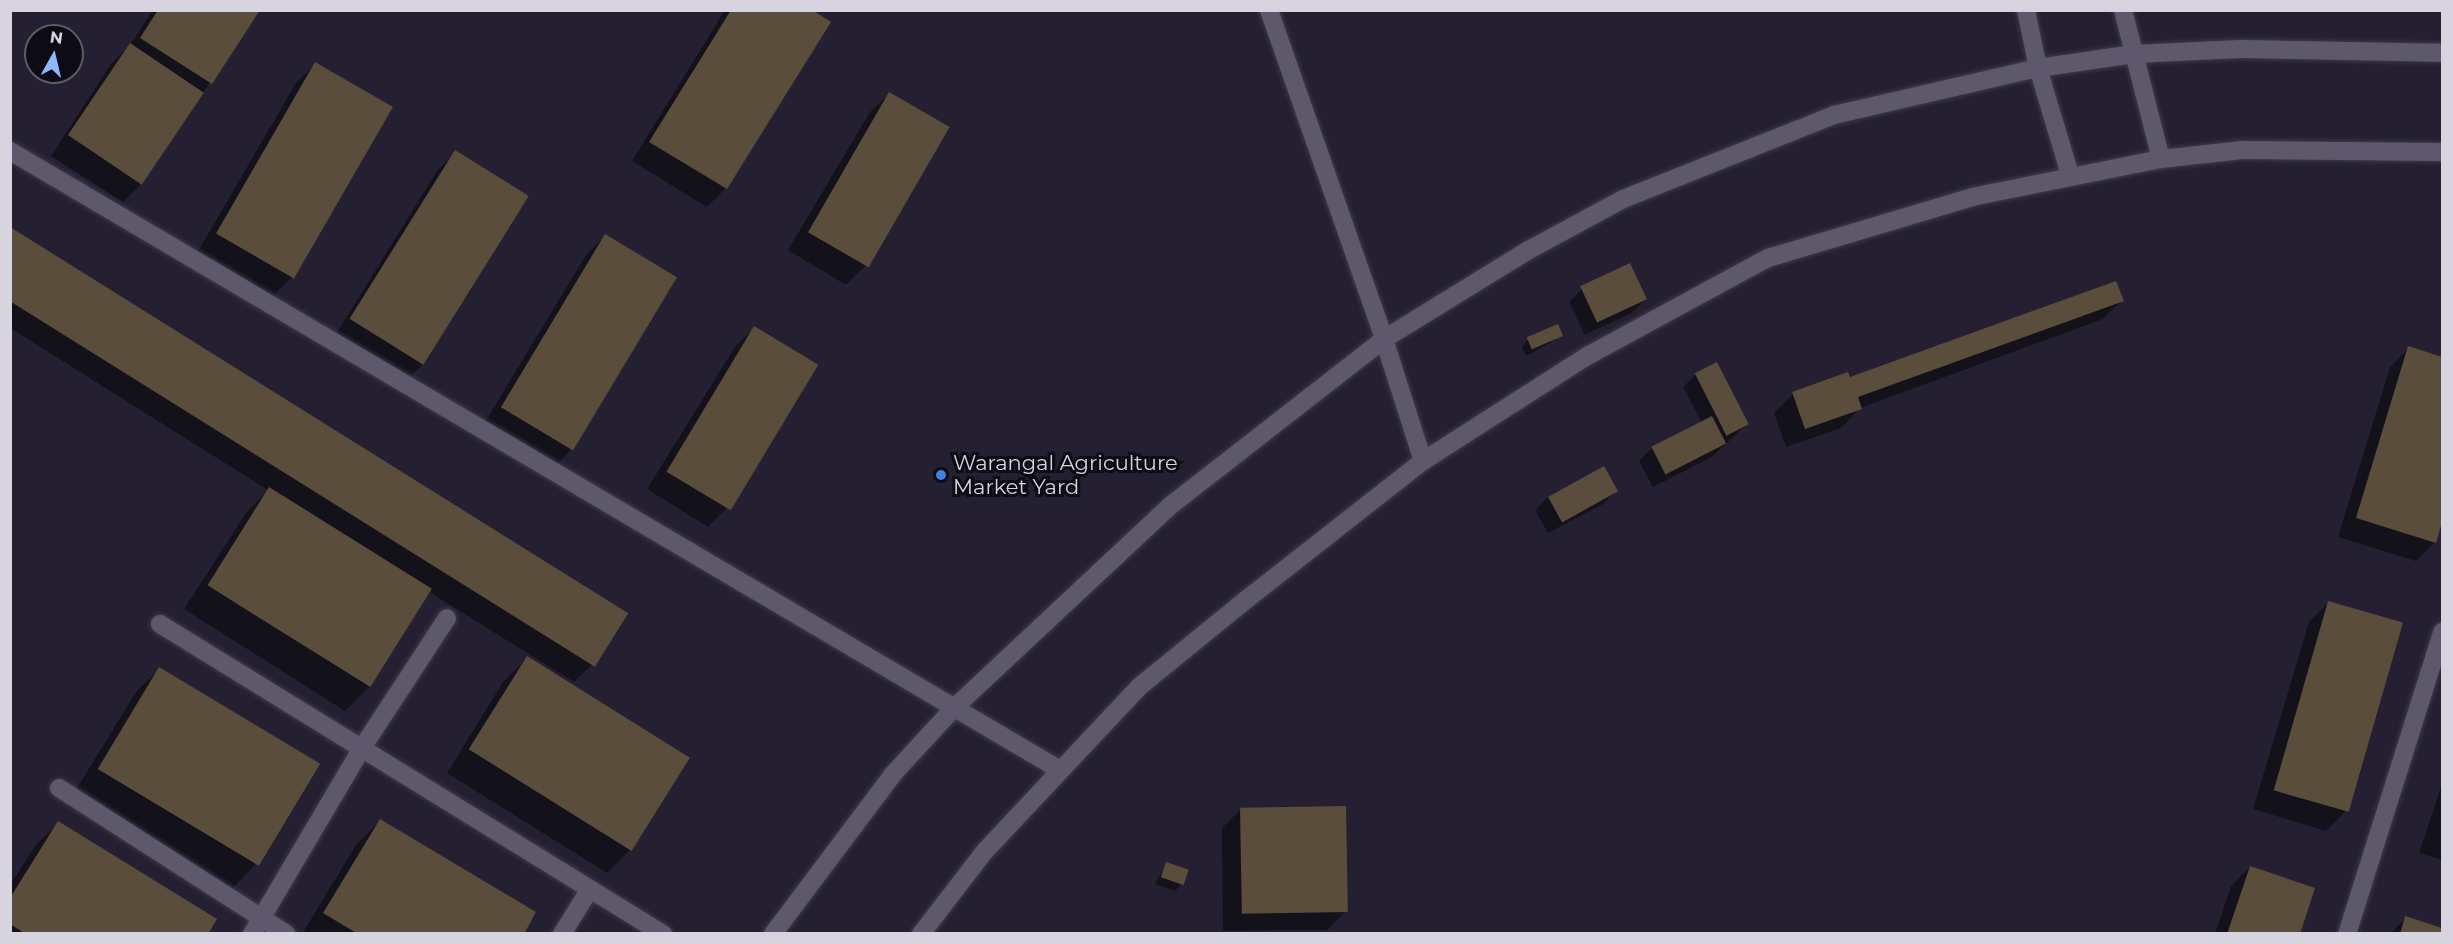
<!DOCTYPE html>
<html>
<head>
<meta charset="utf-8">
<style>
	body { margin:0 }
	#map { position:relative; width:2453px; height:944px; overflow:hidden; background:#252031; font-family:Montserrat,sans-serif }
	div>[style] { position:absolute }
	.shadow>* { inset:0; background:#0007 }
	.building>* { inset:0; background:#5a4d3b; transform-origin:0 0 }
	.roads { filter:drop-shadow(0 0 2px #3e3a48) drop-shadow(0 0 2px #3e3a48) }
	.lane>* { height:18px; margin:-9px; padding:0 9px; transform-origin:9px; border-radius:9px; background:#5e586c }
	.dots>* { width:16px; height:16px; translate:-50% -50%; box-sizing:border-box; border:3px solid #0d0b13; border-radius:50% }
	span { translate:-50% -50%; white-space:nowrap; text-align:center; line-height:1.15; -webkit-text-stroke:6px #0d0b13; paint-order:stroke }
	.poi-label { font-size:21px; color:#d7d4e0 }
	.left { translate:0 -50%; text-align:left }
	.frame { position:absolute; inset:0; border:12px solid #d7d4e0; pointer-events:none }
	.north { position:absolute; left:24px; top:24px; width:60px; height:60px; box-sizing:border-box; background:#0d0b13; border:2px solid #5e5b65; border-radius:50%; rotate:8deg; font-size:16px; font-weight:700; line-height:24px; text-align:center; color:#d7d4e0 }
	.north::after { content:''; display:block; margin:auto; width:21px; height:27px; background:#8bb9fc; clip-path:polygon(50% 0,100% 100%,50% 72%,0 100%) }
</style>
</head>
<body>
<div id="map">
	<div class="shadow">
		<div style="clip-path:polygon(153px 10px,258px 11px,142px 183px,123px 202px,51px 156px,111px 64px,130px 45px)"></div>
		<div style="clip-path:polygon(725px 10px,809px 10px,726px 188px,707px 207px,632px 161px)"></div>
		<div style="clip-path:polygon(315px 64px,292px 277px,273px 296px,197px 253px,296px 83px)"></div>
		<div style="clip-path:polygon(889px 94px,865px 266px,846px 285px,788px 250px,870px 112px)"></div>
		<div style="clip-path:polygon(456px 152px,423px 364px,404px 383px,333px 339px,437px 171px)"></div>
		<div style="clip-path:polygon(10px 228px,598px 659px,574px 682px,429px 592px,369px 687px,345px 711px,184px 609px,246px 513px,268px 490px,10px 328px)"></div>
		<div style="clip-path:polygon(605px 236px,675px 278px,571px 450px,552px 469px,482px 427px,586px 255px)"></div>
		<div style="clip-path:polygon(1582px 289px,1646px 299px,1633px 312px,1585px 335px,1569px 302px)"></div>
		<div style="clip-path:polygon(2122px 300px,2103px 319px,1860px 408px,1841px 428px,1786px 447px,1774px 413px,1793px 394px)"></div>
		<div style="clip-path:polygon(754px 328px,727px 508px,708px 527px,647px 489px,735px 347px)"></div>
		<div style="clip-path:polygon(1562px 336px,1526px 356px,1522px 347px,1528px 340px)"></div>
		<div style="clip-path:polygon(2409px 348px,2442px 358px,2442px 517px,2435px 542px,2416px 561px,2338px 537px,2390px 367px)"></div>
		<div style="clip-path:polygon(1696px 374px,1747px 424px,1712px 457px,1653px 487px,1639px 461px,1652px 448px,1702px 423px,1683px 387px)"></div>
		<div style="clip-path:polygon(1616px 491px,1603px 504px,1548px 533px,1535px 510px,1548px 497px)"></div>
		<div style="clip-path:polygon(2328px 603px,2345px 812px,2326px 831px,2253px 809px,2309px 622px)"></div>
		<div style="clip-path:polygon(527px 658px,631px 849px,607px 873px,447px 773px,503px 682px)"></div>
		<div style="clip-path:polygon(160px 668px,255px 865px,232px 889px,74px 793px,136px 692px)"></div>
		<div style="clip-path:polygon(2442px 784px,2442px 860px,2419px 853px)"></div>
		<div style="clip-path:polygon(1241px 809px,1346px 911px,1327px 930px,1223px 931px,1222px 828px)"></div>
		<div style="clip-path:polygon(380px 821px,522px 934px,302px 934px,356px 845px)"></div>
		<div style="clip-path:polygon(59px 823px,206px 934px,10px 934px,10px 885px,35px 846px)"></div>
		<div style="clip-path:polygon(1167px 863px,1181px 885px,1175px 891px,1155px 884px)"></div>
		<div style="clip-path:polygon(2250px 867px,2298px 934px,2215px 934px,2231px 886px)"></div>
		<div style="clip-path:polygon(2406px 918px,2442px 929px,2442px 934px,2390px 934px)"></div>
	</div>
	<div class="building">
		<div style="clip-path:polygon(158px 10px,260px 10px,212px 84px,140px 38px)"></div>
		<div style="clip-path:polygon(731px 10px,812px 10px,831px 22px,727px 189px,649px 142px)"></div>
		<div style="left:130px;top:43px;width:89px;height:111px;rotate:34deg"></div>
		<div style="left:315px;top:62px;width:90px;height:198px;rotate:30deg"></div>
		<div style="left:889px;top:92px;width:70px;height:162px;rotate:30deg"></div>
		<div style="left:455px;top:150px;width:87px;height:199px;rotate:32deg"></div>
		<div style="left:10px;top:227px;width:729px;height:63px;rotate:32deg"></div>
		<div style="left:605px;top:234px;width:84px;height:202px;rotate:31deg"></div>
		<div style="left:1630px;top:263px;width:40px;height:55px;rotate:65deg"></div>
		<div style="clip-path:polygon(2116px 281px,2124px 301px,1858px 397px,1862px 409px,1805px 429px,1792px 392px,1848px 372px,1850px 377px)"></div>
		<div style="left:1558px;top:324px;width:13px;height:34px;rotate:67deg"></div>
		<div style="left:754px;top:326px;width:75px;height:170px;rotate:31deg"></div>
		<div style="clip-path:polygon(2408px 346px,2442px 357px,2442px 522px,2436px 543px,2356px 518px)"></div>
		<div style="left:1717px;top:362px;width:70px;height:25px;rotate:63deg"></div>
		<div style="left:1712px;top:416px;width:31px;height:68px;rotate:63deg"></div>
		<div style="left:1604px;top:466px;width:29px;height:64px;rotate:61deg"></div>
		<div style="left:269px;top:487px;width:192px;height:116px;rotate:32deg"></div>
		<div style="left:2328px;top:601px;width:78px;height:197px;rotate:16deg"></div>
		<div style="left:527px;top:656px;width:192px;height:110px;rotate:32deg"></div>
		<div style="left:159px;top:667px;width:188px;height:119px;rotate:31deg"></div>
		<div style="left:1346px;top:806px;width:106px;height:106px;rotate:89deg"></div>
		<div style="clip-path:polygon(380px 819px,536px 912px,524px 934px,358px 934px,323px 913px)"></div>
		<div style="clip-path:polygon(58px 821px,217px 919px,208px 934px,26px 934px,10px 924px,10px 898px)"></div>
		<div style="left:1166px;top:862px;width:24px;height:16px;rotate:19deg"></div>
		<div style="clip-path:polygon(2250px 866px,2315px 888px,2300px 934px,2227px 934px)"></div>
		<div style="clip-path:polygon(2405px 916px,2442px 928px,2442px 934px,2400px 934px)"></div>
	</div>
	<div class="roads">
		<div class="lane">
			<div style="left:1269px;top:10px;width:349px;rotate:70.7deg"></div>
			<div style="left:1384px;top:339px;width:128px;rotate:72.3deg"></div>
			<div style="left:2026px;top:10px;width:59px;rotate:78.3deg"></div>
			<div style="left:2038px;top:68px;width:112px;rotate:73.3deg"></div>
			<div style="left:2123px;top:10px;width:154px;rotate:75.7deg"></div>
			<div style="left:10px;top:151px;width:1219px;rotate:30.52deg"></div>
			<div style="left:160px;top:624px;width:591px;rotate:31.65deg"></div>
			<div style="left:59px;top:788px;width:270px;rotate:32.7deg"></div>
			<div style="left:252px;top:934px;width:216px;rotate:-59.4deg"></div>
			<div style="left:362px;top:748px;width:155px;rotate:-56.8deg"></div>
			<div style="left:562px;top:934px;width:53px;rotate:-58.1deg"></div>
			<div style="left:773px;top:934px;width:200px;rotate:-53.1deg"></div>
			<div style="left:893px;top:774px;width:90px;rotate:-47.3deg"></div>
			<div style="left:954px;top:708px;width:297px;rotate:-43.1deg"></div>
			<div style="left:1171px;top:505px;width:270px;rotate:-37.9deg"></div>
			<div style="left:1384px;top:339px;width:168px;rotate:-31.6deg"></div>
			<div style="left:1527px;top:251px;width:109px;rotate:-28.4deg"></div>
			<div style="left:1623px;top:199px;width:227px;rotate:-21.7deg"></div>
			<div style="left:1834px;top:115px;width:209px;rotate:-13deg"></div>
			<div style="left:2038px;top:68px;width:97px;rotate:-8.3deg"></div>
			<div style="left:2134px;top:54px;width:106px;rotate:-2.7deg"></div>
			<div style="left:2240px;top:49px;width:202px;rotate:1.1deg"></div>
			<div style="left:921px;top:934px;width:105px;rotate:-52.4deg"></div>
			<div style="left:985px;top:851px;width:226px;rotate:-46.8deg"></div>
			<div style="left:1140px;top:686px;width:138px;rotate:-39.1deg"></div>
			<div style="left:1247px;top:599px;width:224px;rotate:-38.1deg"></div>
			<div style="left:1423px;top:461px;width:197px;rotate:-32.6deg"></div>
			<div style="left:1589px;top:355px;width:204px;rotate:-28.5deg"></div>
			<div style="left:1768px;top:258px;width:213px;rotate:-16.6deg"></div>
			<div style="left:1972px;top:197px;width:193px;rotate:-11.4deg"></div>
			<div style="left:2161px;top:159px;width:82px;rotate:-6.3deg"></div>
			<div style="left:2243px;top:150px;width:199px;rotate:0.6deg"></div>
			<div style="left:2347px;top:934px;width:317px;rotate:-72.5deg"></div>
		</div>
	</div>
	<div class="dots">
		<div style="left:941px;top:475px;background:#3f7fe0"></div>
	</div>
	<div class="poi-label">
		<span class="left" style="left:953px;top:475px">Warangal Agriculture<br>Market Yard</span>
	</div>
	<div class="frame"></div>
	<div class="north">N</div>
</div>
</body>
</html>
